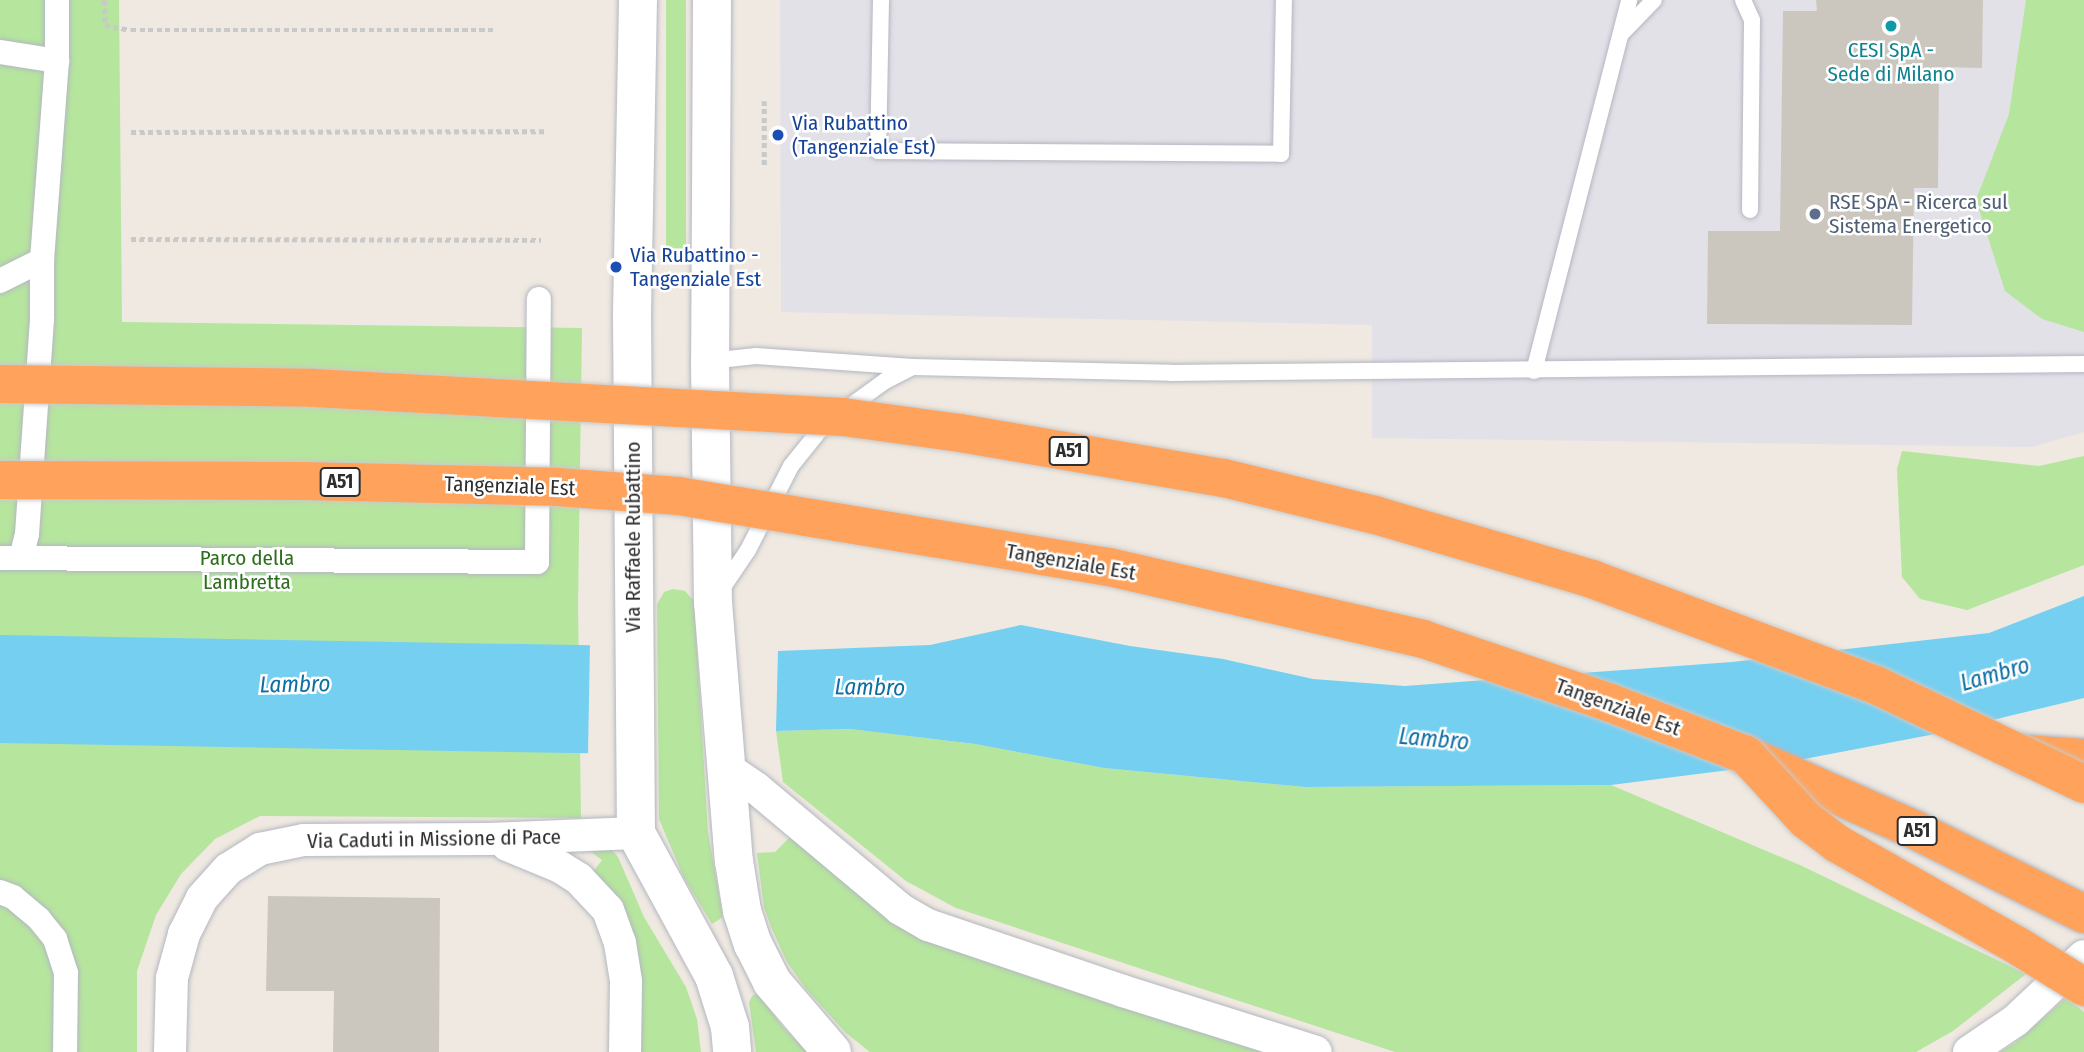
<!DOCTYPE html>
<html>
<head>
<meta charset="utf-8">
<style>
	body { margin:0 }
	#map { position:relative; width:2084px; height:1052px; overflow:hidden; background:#efe9e1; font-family:"Fira Sans Condensed",sans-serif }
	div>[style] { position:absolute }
	.industrial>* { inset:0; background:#e3e1e8 }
	.green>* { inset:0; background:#b6e59e; transform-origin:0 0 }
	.water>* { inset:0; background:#75cff0; transform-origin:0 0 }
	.building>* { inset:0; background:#cbc7bf }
	.path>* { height:4.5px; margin-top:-2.25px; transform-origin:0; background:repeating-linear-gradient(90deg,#c9c9c9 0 5px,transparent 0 8.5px) }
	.roads { filter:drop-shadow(0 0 2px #b4b7c1) drop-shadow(0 0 2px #b4b7c1) }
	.service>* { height:16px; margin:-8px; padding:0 8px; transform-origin:8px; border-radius:8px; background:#fff }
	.pedestrian>* { height:24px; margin:-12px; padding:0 12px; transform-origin:12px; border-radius:12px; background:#fff }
	.minor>* { height:32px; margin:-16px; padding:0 16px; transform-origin:16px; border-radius:16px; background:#fff }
	.tertiary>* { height:38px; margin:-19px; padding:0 19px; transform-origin:19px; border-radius:19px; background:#fff }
	.motorway>* { height:38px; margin:-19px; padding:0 19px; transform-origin:19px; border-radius:19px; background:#ffa35c }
	.bridges { filter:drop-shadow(0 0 2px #c9c9c9) drop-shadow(0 0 2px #c9c9c9) }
	.motorway-bridge>* { height:38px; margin:-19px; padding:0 19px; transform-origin:19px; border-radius:19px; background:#ffa35c }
	.dots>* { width:19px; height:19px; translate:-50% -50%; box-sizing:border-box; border:4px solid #fff; border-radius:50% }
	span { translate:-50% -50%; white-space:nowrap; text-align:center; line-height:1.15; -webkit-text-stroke:5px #fff; paint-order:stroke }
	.shield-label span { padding:2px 5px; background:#fff; border:2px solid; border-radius:5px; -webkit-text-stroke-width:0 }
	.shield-label { font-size:19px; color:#2e2e2e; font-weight:700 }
	.culture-label { font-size:21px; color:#0d838f }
	.transit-label { font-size:21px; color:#164399 }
	.left { translate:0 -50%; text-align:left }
	.service-label { font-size:21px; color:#4e5e75 }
	.street-label { font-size:21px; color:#2e2e2e }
	.park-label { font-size:21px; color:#2c6e1b }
	.water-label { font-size:23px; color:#0d6fa3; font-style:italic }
</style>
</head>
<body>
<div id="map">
	<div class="industrial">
		<div style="clip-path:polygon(780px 0,2084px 0,2084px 432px,2032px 447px,1372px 438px,1372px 325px,781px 312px)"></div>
	</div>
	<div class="green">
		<div style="clip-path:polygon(0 0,119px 0,122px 322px,582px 328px,578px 606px,581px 818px,260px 816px,215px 839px,181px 874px,156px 915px,137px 971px,137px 1052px,0 1052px)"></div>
		<div style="left:666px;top:0;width:20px;height:259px"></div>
		<div style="clip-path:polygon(2026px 0,2084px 0,2084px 332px,2042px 319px,2005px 291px,1976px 200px,2009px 114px)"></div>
		<div style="clip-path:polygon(1902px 451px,2039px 466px,2084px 456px,2084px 565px,1967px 610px,1920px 599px,1902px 577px,1897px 469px)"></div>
		<div style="clip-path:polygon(673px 589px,685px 591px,694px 601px,708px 832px,723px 917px,712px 924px,684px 878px,659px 819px,657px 604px,664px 592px)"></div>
		<div style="clip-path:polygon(850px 729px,975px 744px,1104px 768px,1305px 787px,1611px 785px,1802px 866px,2026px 974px,1953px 1031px,1916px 1052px,1395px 1052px,956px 908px,906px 881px,783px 782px,776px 731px)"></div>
		<div style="clip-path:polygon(793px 834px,950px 949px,1065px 989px,1276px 1052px,870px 1052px,846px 1033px,806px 989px,787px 962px,771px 927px,764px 907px,757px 853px,775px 852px)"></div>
		<div style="clip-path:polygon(578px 842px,608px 846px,618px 857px,644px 917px,686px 987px,697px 1019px,701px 1052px,641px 1052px,641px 980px,637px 945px,628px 923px,593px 872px,602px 860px)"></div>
		<div style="clip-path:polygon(758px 993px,783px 1027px,807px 1052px,756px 1052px,749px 1002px,752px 996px)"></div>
		<div style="clip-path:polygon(2066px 998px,2084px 1012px,2084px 1052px,2000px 1052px,2015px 1043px)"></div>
	</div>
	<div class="water">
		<div style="clip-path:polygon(2084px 596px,2084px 698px,1930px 735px,1783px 763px,1611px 785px,1305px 787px,1104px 768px,975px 744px,850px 729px,776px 731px,778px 651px,930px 645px,1021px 625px,1130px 646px,1223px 659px,1313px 679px,1405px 686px,1732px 662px,1989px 633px)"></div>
		<div style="left:0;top:635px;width:590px;height:108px;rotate:1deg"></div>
	</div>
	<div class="building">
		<div style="clip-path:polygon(1816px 0,1983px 0,1982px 68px,1939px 67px,1938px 188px,1914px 188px,1912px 325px,1707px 324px,1708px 231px,1780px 231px,1783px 11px,1817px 11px)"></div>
		<div style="clip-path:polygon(268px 896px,440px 898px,439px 1052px,333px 1052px,334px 991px,266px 991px)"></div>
	</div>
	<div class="path">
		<div style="left:105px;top:0;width:25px;rotate:90deg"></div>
		<div style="left:105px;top:25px;width:26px;rotate:11deg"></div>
		<div style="left:131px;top:30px;width:364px"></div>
		<div style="left:131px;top:132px;width:415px;rotate:-0.1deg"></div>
		<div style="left:764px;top:165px;width:64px;rotate:-90deg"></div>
		<div style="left:131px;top:239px;width:410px;rotate:0.1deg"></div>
	</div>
	<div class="roads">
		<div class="service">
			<div style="left:881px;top:0;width:151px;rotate:91.1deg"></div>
			<div style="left:878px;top:151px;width:403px;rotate:0.4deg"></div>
			<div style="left:1281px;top:154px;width:154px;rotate:-88.9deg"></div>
			<div style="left:1743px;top:0;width:22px;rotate:66deg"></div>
			<div style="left:1752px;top:20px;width:190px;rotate:90.6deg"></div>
			<div style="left:1621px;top:34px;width:47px;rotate:-45.9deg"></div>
			<div style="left:710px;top:361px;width:46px;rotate:-6.2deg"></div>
			<div style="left:756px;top:356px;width:157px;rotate:4deg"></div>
			<div style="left:913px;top:367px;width:258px;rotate:1.3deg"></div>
			<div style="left:1171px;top:373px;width:913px;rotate:-0.56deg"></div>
			<div style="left:1534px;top:371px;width:383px;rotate:-75.6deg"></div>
			<div style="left:721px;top:590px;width:48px;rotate:-56deg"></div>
			<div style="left:748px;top:550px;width:94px;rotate:-62.9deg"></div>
			<div style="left:791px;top:466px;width:51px;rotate:-51.3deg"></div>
			<div style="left:823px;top:426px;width:77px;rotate:-36deg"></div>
			<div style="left:885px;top:381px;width:29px;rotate:-27deg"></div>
		</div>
		<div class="pedestrian">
			<div style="left:0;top:52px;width:58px;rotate:9deg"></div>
			<div style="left:0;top:281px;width:47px;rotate:-26.6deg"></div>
			<div style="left:0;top:558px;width:537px;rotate:0.43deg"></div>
			<div style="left:537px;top:562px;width:263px;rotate:-89.6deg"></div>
			<div style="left:21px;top:558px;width:25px;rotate:-76deg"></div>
			<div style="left:27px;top:534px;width:218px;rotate:-86deg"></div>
			<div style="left:42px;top:317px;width:57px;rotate:-90deg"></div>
			<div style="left:42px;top:260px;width:200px;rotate:-85.7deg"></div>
			<div style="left:57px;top:61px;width:61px;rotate:-90deg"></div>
			<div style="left:0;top:892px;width:14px;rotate:21deg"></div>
			<div style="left:13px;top:897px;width:34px;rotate:40deg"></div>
			<div style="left:39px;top:919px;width:26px;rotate:51deg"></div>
			<div style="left:55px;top:939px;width:36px;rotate:72deg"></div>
			<div style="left:66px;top:973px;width:79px;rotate:90.7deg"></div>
		</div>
		<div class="minor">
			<div style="left:725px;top:767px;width:37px;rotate:34deg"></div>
			<div style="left:756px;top:788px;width:188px;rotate:40deg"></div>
			<div style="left:900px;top:909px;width:32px;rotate:30deg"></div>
			<div style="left:928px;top:925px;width:206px;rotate:18.7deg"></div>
			<div style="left:1123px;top:991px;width:202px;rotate:17.5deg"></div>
			<div style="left:507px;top:845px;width:57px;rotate:22.5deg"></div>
			<div style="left:560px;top:867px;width:22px;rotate:32deg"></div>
			<div style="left:579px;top:879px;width:42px;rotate:46.9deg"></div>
			<div style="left:608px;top:910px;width:35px;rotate:70deg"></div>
			<div style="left:620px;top:943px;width:39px;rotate:81deg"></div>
			<div style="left:626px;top:982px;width:70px;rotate:90.8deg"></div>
			<div style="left:170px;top:1052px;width:74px;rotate:-88.5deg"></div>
			<div style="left:172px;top:978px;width:46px;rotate:-74.7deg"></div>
			<div style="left:184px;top:934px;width:40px;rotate:-63.4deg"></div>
			<div style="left:202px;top:898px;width:39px;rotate:-48deg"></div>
			<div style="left:228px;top:869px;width:38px;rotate:-32deg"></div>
			<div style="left:260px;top:849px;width:45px;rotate:-11.6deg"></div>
			<div style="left:304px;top:840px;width:185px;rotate:-0.3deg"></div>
			<div style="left:489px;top:839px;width:147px;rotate:-2.3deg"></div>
			<div style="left:1969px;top:1052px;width:57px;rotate:-34.2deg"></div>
			<div style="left:2016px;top:1020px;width:93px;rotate:-43.3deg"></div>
		</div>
		<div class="tertiary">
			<div style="left:638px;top:0;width:315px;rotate:91.1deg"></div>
			<div style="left:632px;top:315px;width:518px;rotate:89.56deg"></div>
			<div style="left:636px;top:833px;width:163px;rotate:61.4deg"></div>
			<div style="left:714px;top:976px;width:53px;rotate:72.6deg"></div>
			<div style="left:730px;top:1027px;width:25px;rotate:85deg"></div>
			<div style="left:712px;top:0;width:361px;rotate:90.3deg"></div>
			<div style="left:710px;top:361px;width:241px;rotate:89.3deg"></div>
			<div style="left:713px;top:602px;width:260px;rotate:85.4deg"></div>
			<div style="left:734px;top:861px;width:51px;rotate:80.9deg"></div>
			<div style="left:742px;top:911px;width:35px;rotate:72deg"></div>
			<div style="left:753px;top:944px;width:42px;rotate:63.4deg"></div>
			<div style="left:772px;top:982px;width:92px;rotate:49.4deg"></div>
		</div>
		<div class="motorway">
			<div style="left:2024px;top:754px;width:60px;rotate:3.8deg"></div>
			<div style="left:1746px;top:755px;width:185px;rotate:23.9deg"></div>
			<div style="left:1915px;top:830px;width:189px;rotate:26.4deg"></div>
		</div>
	</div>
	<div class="bridges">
		<div class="motorway-bridge">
			<div style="left:0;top:384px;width:314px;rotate:0.7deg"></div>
			<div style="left:314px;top:388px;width:530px;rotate:3.14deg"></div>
			<div style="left:843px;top:417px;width:118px;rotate:7.8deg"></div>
			<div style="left:960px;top:433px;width:268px;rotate:9.7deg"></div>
			<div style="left:1224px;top:478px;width:155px;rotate:13.8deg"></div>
			<div style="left:1375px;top:515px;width:226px;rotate:16.4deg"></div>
			<div style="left:1592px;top:579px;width:303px;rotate:20.5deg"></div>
			<div style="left:1876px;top:685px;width:230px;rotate:25.5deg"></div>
			<div style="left:0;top:480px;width:302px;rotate:0.2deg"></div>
			<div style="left:302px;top:481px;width:255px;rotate:1.3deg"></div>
			<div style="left:557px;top:487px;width:122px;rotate:4.2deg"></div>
			<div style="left:679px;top:496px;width:436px;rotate:9.4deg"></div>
			<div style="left:1109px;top:567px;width:322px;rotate:12.9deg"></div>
			<div style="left:1423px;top:639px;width:195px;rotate:18.8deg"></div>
			<div style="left:1608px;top:702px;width:148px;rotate:21deg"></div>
			<div style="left:1746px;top:755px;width:88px;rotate:47.3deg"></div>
			<div style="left:1806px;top:820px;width:38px;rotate:37deg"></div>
			<div style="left:1836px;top:843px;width:209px;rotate:29.5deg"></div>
			<div style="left:2018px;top:946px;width:78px;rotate:31.8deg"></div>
		</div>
	</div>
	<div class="dots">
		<div style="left:1891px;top:26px;background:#0f9aa8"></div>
		<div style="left:778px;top:135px;background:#1a4fb4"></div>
		<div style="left:1815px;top:214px;background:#5c6f8a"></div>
		<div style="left:616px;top:267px;background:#1a4fb4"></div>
	</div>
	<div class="shield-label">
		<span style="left:1069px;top:451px">A51</span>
		<span style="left:340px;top:482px">A51</span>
		<span style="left:1917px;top:831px">A51</span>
	</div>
	<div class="culture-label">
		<span style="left:1891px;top:62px">CESI SpA -<br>Sede di Milano</span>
	</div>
	<div class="transit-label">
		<span class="left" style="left:792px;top:135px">Via Rubattino<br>(Tangenziale Est)</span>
		<span class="left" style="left:630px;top:267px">Via Rubattino -<br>Tangenziale Est</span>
	</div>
	<div class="service-label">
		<span class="left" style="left:1829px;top:214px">RSE SpA - Ricerca sul<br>Sistema Energetico</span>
	</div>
	<div class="street-label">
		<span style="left:510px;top:486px;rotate:2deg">Tangenziale Est</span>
		<span style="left:633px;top:537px;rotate:-90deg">Via Raffaele Rubattino</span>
		<span style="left:1071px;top:562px;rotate:10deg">Tangenziale Est</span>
		<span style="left:1618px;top:707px;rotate:20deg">Tangenziale Est</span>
		<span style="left:434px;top:839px;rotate:-1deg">Via Caduti in Missione di Pace</span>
	</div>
	<div class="park-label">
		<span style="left:247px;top:570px">Parco della<br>Lambretta</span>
	</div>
	<div class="water-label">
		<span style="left:1995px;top:674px;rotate:-16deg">Lambro</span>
		<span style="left:295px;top:684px;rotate:-1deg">Lambro</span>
		<span style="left:870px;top:687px;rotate:1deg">Lambro</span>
		<span style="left:1434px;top:739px;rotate:5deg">Lambro</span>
	</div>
</div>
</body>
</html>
